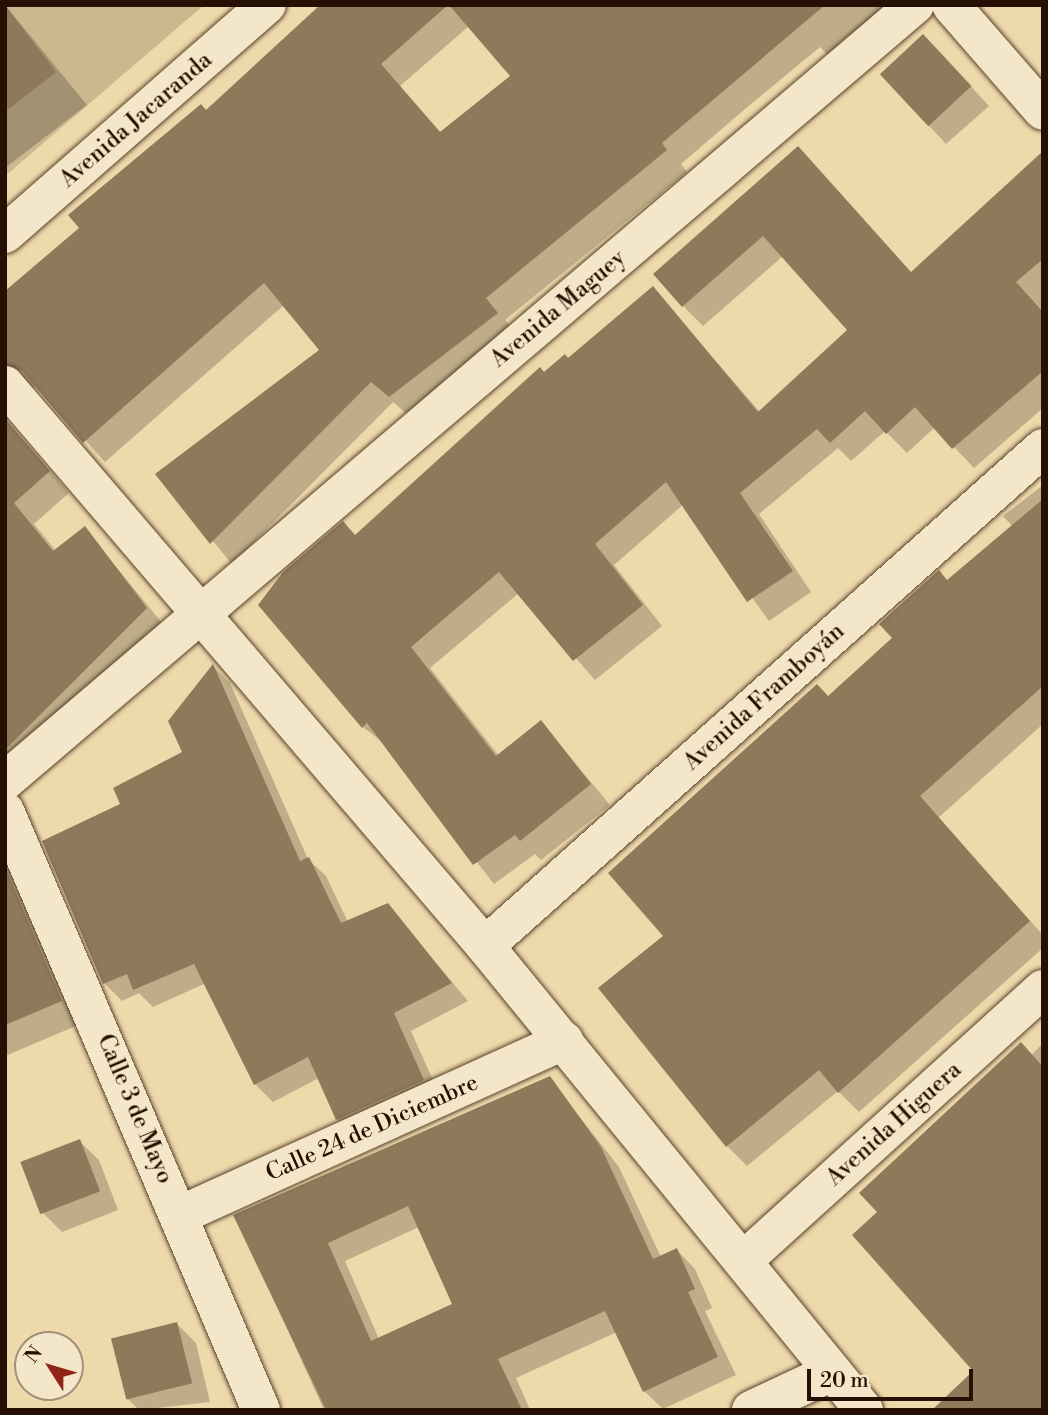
<!DOCTYPE html>
<html>
<head>
<meta charset="utf-8">
<style>
	body { margin:0 }
	#map { position:relative; width:1048px; height:1415px; overflow:hidden; background:#eed9ab; font-family:"Libre Bodoni",serif }
	div>[style] { position:absolute }
	.green>* { inset:0; background:#ccb78e }
	.shadow>* { inset:0; background:#0003 }
	.building>* { inset:0; background:#8e795a; transform-origin:0 0 }
	.roads { filter:drop-shadow(0 0 2px #58422d) drop-shadow(0 0 2px #58422d) }
	.minor>* { height:38px; margin:-19px; padding:0 19px; transform-origin:19px; border-radius:19px; background:#f4e6c8 }
	span { translate:-50% -50%; white-space:nowrap; text-align:center; line-height:1.15; -webkit-text-stroke:5px #f4e6c8; paint-order:stroke }
	.street-label { font-size:23px; color:#261003 }
	.frame { position:absolute; inset:0; border:7px solid #261003; pointer-events:none }
	.north { position:absolute; left:14px; top:1331px; width:70px; height:70px; box-sizing:border-box; background:#f4e6c8; border:2px solid #a29079; border-radius:50%; rotate:307deg; font-size:19px; font-weight:700; line-height:28px; text-align:center; color:#261003 }
	.north::after { content:''; display:block; margin:auto; width:24px; height:32px; background:#8f2418; clip-path:polygon(50% 0,100% 100%,50% 72%,0 100%) }
	.scale { position:absolute; left:807px; top:1369px; width:166px; height:32px; box-sizing:border-box; border:4px solid #261003; border-top:0; padding-left:9px; font-size:21px; line-height:24px; white-space:nowrap; color:#261003; -webkit-text-stroke:5px #f4e6c8; paint-order:stroke }
</style>
</head>
<body>
<div id="map">
	<div class="green">
		<div style="clip-path:polygon(5px 5px,204px 5px,5px 176px)"></div>
	</div>
	<div class="shadow">
		<div style="clip-path:polygon(5px 5px,87px 105px,5px 168px)"></div>
		<div style="clip-path:polygon(evenodd,329px 5px,888px 5px,831px 58px,820px 47px,745px 109px,681px 164px,687px 172px,505px 320px,517px 335px,410px 417px,393px 402px,232px 564px,157px 474px,322px 350px,284px 305px,105px 462px,39px 389px,23px 383px,5px 398px,5px 359px,81px 228px,329px 5px,469px 26px,512px 76px,441px 133px,400px 86px,469px 26px)"></div>
		<div style="clip-path:polygon(942px 55px,989px 106px,946px 144px,881px 74px)"></div>
		<div style="clip-path:polygon(798px 149px,912px 274px,1043px 171px,1043px 408px,974px 468px,935px 427px,907px 453px,885px 431px,851px 461px,838px 448px,759px 514px,811px 592px,769px 621px,684px 504px,614px 565px,662px 626px,595px 680px,519px 593px,430px 668px,499px 756px,541px 722px,610px 805px,541px 860px,535px 854px,494px 884px,386px 745px,363px 727px,260px 605px,356px 536px,653px 289px,760px 412px,850px 330px,783px 256px,703px 326px,683px 306px)"></div>
		<div style="clip-path:polygon(5px 406px,8px 421px,69px 493px,34px 524px,56px 551px,85px 529px,167px 629px,5px 781px)"></div>
		<div style="clip-path:polygon(1043px 485px,1043px 724px,938px 818px,1043px 935px,1043px 948px,859px 1112px,838px 1091px,747px 1166px,727px 1146px,666px 936px,828px 697px,1013px 527px,1003px 516px)"></div>
		<div style="clip-path:polygon(213px 666px,230px 683px,308px 859px,326px 876px,348px 922px,387px 905px,468px 1001px,411px 1031px,441px 1098px,355px 1137px,337px 1119px,319px 1078px,273px 1102px,255px 1084px,204px 984px,153px 1007px,139px 993px,122px 1001px,104px 983px,122px 805px,184px 753px)"></div>
		<div style="clip-path:polygon(5px 863px,21px 879px,83px 1023px,5px 1056px)"></div>
		<div style="clip-path:polygon(1043px 1043px,1043px 1410px,975px 1371px,879px 1212px)"></div>
		<div style="clip-path:polygon(evenodd,549px 1078px,619px 1167px,661px 1257px,677px 1250px,695px 1269px,712px 1308px,705px 1311px,736px 1375px,663px 1409px,644px 1391px,617px 1332px,516px 1378px,530px 1410px,324px 1410px,236px 1216px,549px 1078px,419px 1227px,455px 1304px,379px 1339px,345px 1261px,419px 1227px)"></div>
		<div style="clip-path:polygon(79px 1141px,99px 1160px,118px 1210px,62px 1232px,43px 1213px)"></div>
		<div style="clip-path:polygon(177px 1324px,196px 1343px,210px 1402px,139px 1410px,127px 1398px)"></div>
	</div>
	<div class="building">
		<div style="clip-path:polygon(5px 5px,56px 72px,5px 112px)"></div>
		<div style="clip-path:polygon(320px 5px,448px 5px,381px 64px,440px 132px,510px 76px,449px 5px,825px 5px,662px 143px,667px 150px,486px 298px,498px 313px,389px 397px,371px 382px,210px 544px,155px 474px,319px 350px,264px 283px,83px 443px,22px 371px,5px 364px,5px 291px,79px 228px,68px 215px,201px 104px,206px 110px)"></div>
		<div style="left:923px;top:34px;width:71px;height:59px;rotate:47deg"></div>
		<div style="clip-path:polygon(798px 146px,911px 272px,1043px 151px,1043px 259px,1016px 282px,1043px 312px,1043px 371px,952px 449px,915px 407px,886px 434px,865px 411px,830px 443px,817px 429px,740px 493px,793px 571px,747px 602px,666px 482px,595px 544px,643px 605px,573px 661px,499px 572px,411px 647px,496px 756px,541px 720px,591px 784px,520px 841px,515px 835px,473px 865px,367px 723px,362px 728px,258px 605px,283px 572px,343px 521px,355px 535px,540px 367px,544px 372px,565px 354px,568px 358px,653px 286px,758px 412px,847px 330px,763px 236px,682px 307px,653px 274px)"></div>
		<div style="clip-path:polygon(5px 419px,50px 471px,14px 503px,53px 551px,85px 526px,147px 608px,5px 750px)"></div>
		<div style="clip-path:polygon(1043px 499px,1043px 686px,920px 796px,1030px 921px,838px 1093px,819px 1070px,726px 1147px,598px 988px,663px 936px,608px 873px,817px 684px,828px 696px,892px 638px,879px 624px,939px 570px,947px 580px)"></div>
		<div style="clip-path:polygon(213px 664px,300px 861px,309px 857px,341px 923px,388px 903px,452px 983px,394px 1013px,424px 1080px,336px 1120px,308px 1057px,254px 1085px,194px 964px,133px 990px,127px 974px,103px 984px,42px 841px,120px 804px,113px 788px,182px 752px,168px 721px)"></div>
		<div style="clip-path:polygon(5px 867px,62px 1001px,5px 1025px)"></div>
		<div style="clip-path:polygon(1021px 1042px,1043px 1067px,1043px 1410px,932px 1410px,973px 1371px,852px 1235px,877px 1212px,859px 1193px)"></div>
		<div style="clip-path:polygon(evenodd,550px 1076px,601px 1147px,653px 1259px,677px 1248px,695px 1289px,688px 1292px,718px 1357px,643px 1392px,605px 1311px,498px 1359px,522px 1410px,326px 1410px,233px 1215px,550px 1076px,408px 1206px,452px 1304px,371px 1341px,328px 1243px,408px 1206px)"></div>
		<div style="left:80px;top:1139px;width:56px;height:64px;rotate:69deg"></div>
		<div style="left:177px;top:1322px;width:63px;height:68px;rotate:76deg"></div>
	</div>
	<div class="roads">
		<div class="minor">
			<div style="left:951px;top:5px;width:140px;rotate:49deg"></div>
			<div style="left:5px;top:234px;width:348px;rotate:-41.2deg"></div>
			<div style="left:5px;top:385px;width:738px;rotate:49.45deg"></div>
			<div style="left:485px;top:946px;width:599px;rotate:50.76deg"></div>
			<div style="left:5px;top:781px;width:1196px;rotate:-40.46deg"></div>
			<div style="left:5px;top:811px;width:651px;rotate:66.86deg"></div>
			<div style="left:485px;top:946px;width:748px;rotate:-41.75deg"></div>
			<div style="left:180px;top:1215px;width:422px;rotate:-24.4deg"></div>
			<div style="left:745px;top:1259px;width:402px;rotate:-42.2deg"></div>
			<div style="left:751px;top:1410px;width:89px;rotate:-25.1deg"></div>
		</div>
	</div>
	<div class="street-label">
		<span style="left:136px;top:120px;rotate:-41deg">Avenida Jacaranda</span>
		<span style="left:558px;top:309px;rotate:-40deg">Avenida Maguey</span>
		<span style="left:764px;top:697px;rotate:-42deg">Avenida Framboyán</span>
		<span style="left:135px;top:1109px;rotate:67deg">Calle 3 de Mayo</span>
		<span style="left:894px;top:1124px;rotate:-42deg">Avenida Higuera</span>
		<span style="left:372px;top:1128px;rotate:-24deg">Calle 24 de Diciembre</span>
	</div>
	<div class="frame"></div>
	<div class="north">N</div>
	<div class="scale">20 m</div>
</div>
</body>
</html>
